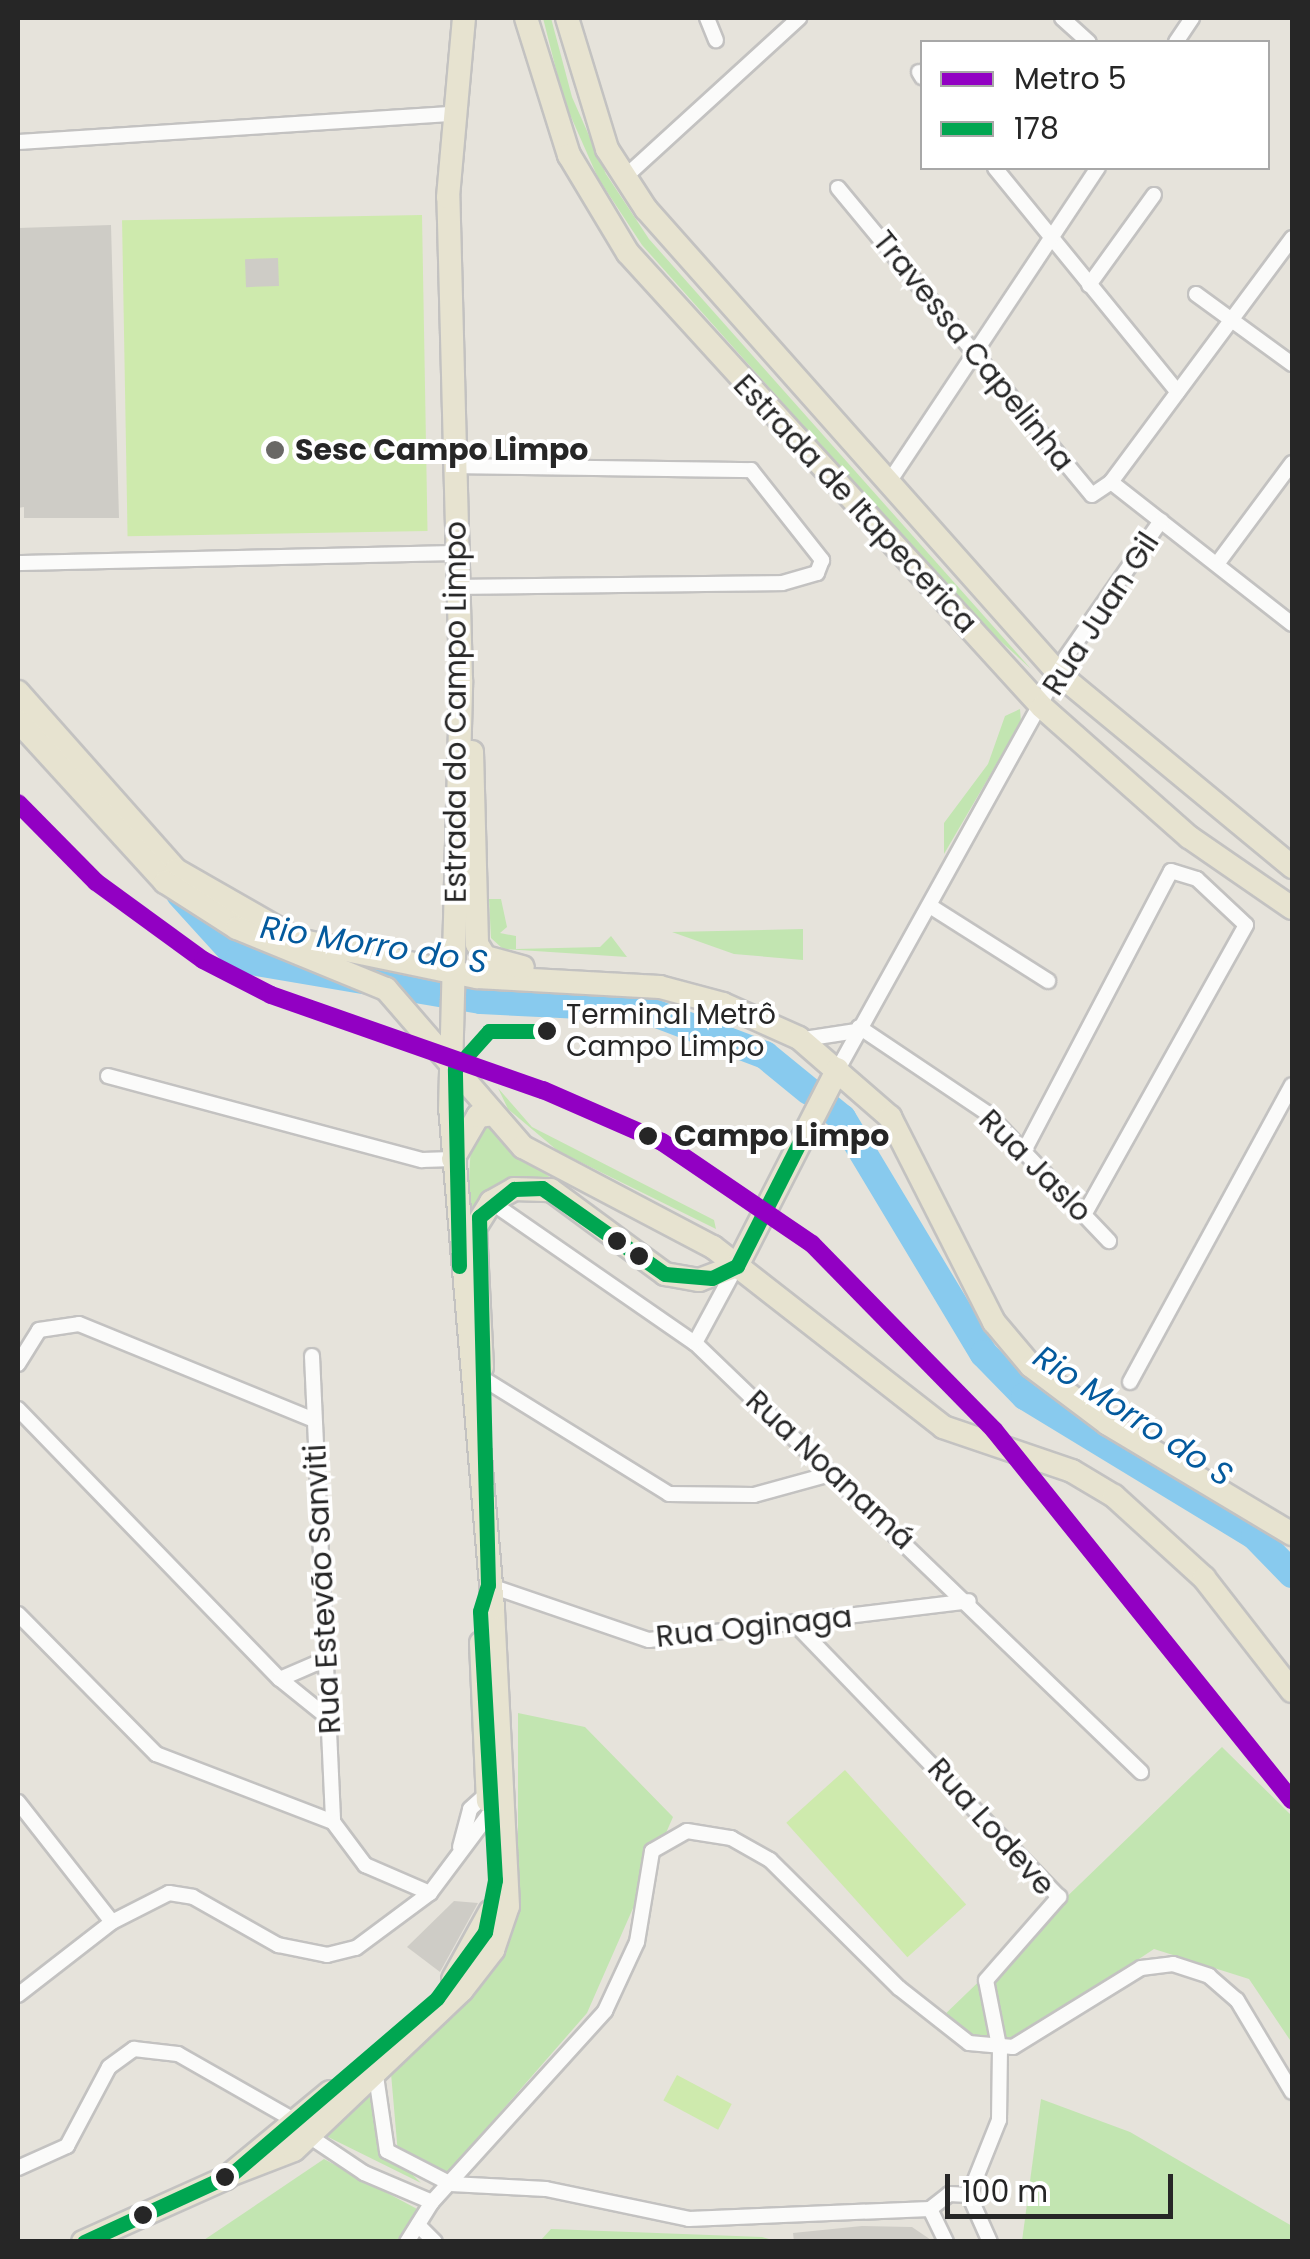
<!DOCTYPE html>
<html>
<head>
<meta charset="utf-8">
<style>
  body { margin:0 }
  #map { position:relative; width:1310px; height:2259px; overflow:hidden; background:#e6e3db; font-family:Poppins,sans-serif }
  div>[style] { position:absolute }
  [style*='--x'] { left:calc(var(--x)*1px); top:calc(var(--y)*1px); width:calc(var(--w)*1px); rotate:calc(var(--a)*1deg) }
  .green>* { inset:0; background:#c2e5b1 }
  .pitch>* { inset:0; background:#ceeaad; transform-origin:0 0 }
  .river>* { height:28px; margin:-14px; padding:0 14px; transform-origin:14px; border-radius:14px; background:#88caee }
  .building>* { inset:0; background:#ceccc6; transform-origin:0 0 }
  .roads { filter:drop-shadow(2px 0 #c3c2c1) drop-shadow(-2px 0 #c3c2c1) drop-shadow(0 2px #c3c2c1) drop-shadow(0 -2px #c3c2c1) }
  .minor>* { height:14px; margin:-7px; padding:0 7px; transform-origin:7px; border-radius:7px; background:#fbfbfa }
  .primary>* { height:22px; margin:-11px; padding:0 11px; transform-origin:11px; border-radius:11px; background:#e7e3d0 }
  .bus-1>* { height:15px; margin:-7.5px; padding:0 7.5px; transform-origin:7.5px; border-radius:7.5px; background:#00a651 }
  .metro-1>* { height:18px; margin:-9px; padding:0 9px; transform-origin:9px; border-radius:9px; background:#9200c3 }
  .dots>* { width:28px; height:28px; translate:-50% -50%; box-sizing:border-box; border:5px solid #fff; border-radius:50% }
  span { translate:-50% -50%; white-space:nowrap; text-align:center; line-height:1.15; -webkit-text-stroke:8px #fff; paint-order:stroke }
  .bus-label { font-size:28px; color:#262626 }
  .left { translate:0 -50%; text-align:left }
  .street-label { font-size:30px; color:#262626 }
  .poi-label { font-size:30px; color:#262626; font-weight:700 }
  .stop-label { font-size:30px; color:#262626; font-weight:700 }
  .water-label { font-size:32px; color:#045a9d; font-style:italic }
  .frame { position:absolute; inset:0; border:20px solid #262626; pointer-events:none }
  .legend { position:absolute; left:920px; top:40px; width:350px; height:130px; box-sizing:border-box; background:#fff; border:2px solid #a8a8a8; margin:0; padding:12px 18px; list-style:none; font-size:30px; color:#262626 }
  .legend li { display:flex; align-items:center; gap:20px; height:50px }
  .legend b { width:50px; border:2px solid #a8a8a8 }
  .scale { position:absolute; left:945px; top:2174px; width:228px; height:45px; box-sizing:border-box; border:5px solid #262626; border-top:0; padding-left:12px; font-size:30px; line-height:35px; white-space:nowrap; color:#262626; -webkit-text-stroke:8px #fff; paint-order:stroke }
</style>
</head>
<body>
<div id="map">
  <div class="green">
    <div style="clip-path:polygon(543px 18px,551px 18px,572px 97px,606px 174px,649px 239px,1031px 669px,971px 614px,642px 245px,598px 178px,564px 101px)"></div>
    <div style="clip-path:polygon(1020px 709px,1021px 722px,944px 854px,944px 823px,988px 764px,1005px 716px)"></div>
    <div style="clip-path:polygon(489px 899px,501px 899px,507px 927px,500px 933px,516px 936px,516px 949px,600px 947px,611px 936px,627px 957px,503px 949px,491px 938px)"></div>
    <div style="clip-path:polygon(803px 929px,803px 960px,734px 954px,672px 932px)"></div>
    <div style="clip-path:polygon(498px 1088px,532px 1127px,714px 1220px,716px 1229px,558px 1151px,508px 1109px)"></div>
    <div style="clip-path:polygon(483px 1123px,552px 1179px,507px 1179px,467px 1218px,471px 1143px)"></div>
    <div style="clip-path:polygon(518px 1713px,585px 1727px,673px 1817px,587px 2013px,444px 2177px,398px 2154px,390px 2062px,501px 1952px,518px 1912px)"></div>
    <div style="clip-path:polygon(1222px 1747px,1292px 1816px,1292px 2043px,1249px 1979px,1154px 1949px,1000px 2051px,938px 2021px)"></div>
    <div style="clip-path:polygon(371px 2094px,377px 2140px,421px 2183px,322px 2134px)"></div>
    <div style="clip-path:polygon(1041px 2099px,1130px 2132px,1292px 2226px,1292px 2241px,1022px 2241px)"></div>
    <div style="clip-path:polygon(324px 2159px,419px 2210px,401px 2241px,201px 2242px)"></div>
    <div style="clip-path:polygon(551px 2229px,762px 2237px,776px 2241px,540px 2241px)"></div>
  </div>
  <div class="pitch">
    <div style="left:422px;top:215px;width:316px;height:300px;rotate:89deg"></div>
    <div style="left:845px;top:1770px;width:181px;height:79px;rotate:48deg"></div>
    <div style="left:677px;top:2075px;width:62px;height:29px;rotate:28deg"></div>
  </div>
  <div class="river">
    <div style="--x:180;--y:894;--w:88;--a:47.8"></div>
    <div style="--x:239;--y:959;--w:245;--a:9.6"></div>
    <div style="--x:481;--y:1000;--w:160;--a:2.9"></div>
    <div style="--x:641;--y:1008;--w:133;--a:20.8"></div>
    <div style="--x:765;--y:1055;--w:57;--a:39.3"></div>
    <div style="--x:822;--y:1102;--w:26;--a:39"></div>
    <div style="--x:842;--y:1118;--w:275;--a:59"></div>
    <div style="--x:984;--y:1354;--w:59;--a:45.7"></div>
    <div style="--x:1025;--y:1396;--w:269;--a:31.3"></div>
    <div style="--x:1255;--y:1536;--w:53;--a:45.8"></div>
  </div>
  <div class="building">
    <div style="clip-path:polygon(111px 225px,119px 518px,24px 518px,24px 507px,18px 508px,18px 228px)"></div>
    <div style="left:278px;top:258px;width:28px;height:33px;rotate:88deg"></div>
    <div style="clip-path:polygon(454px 1901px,478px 1903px,440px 1972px,407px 1947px)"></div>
    <div style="clip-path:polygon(862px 2226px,912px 2227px,934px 2242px,794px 2242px,793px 2233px)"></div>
  </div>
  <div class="roads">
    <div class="minor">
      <div style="--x:707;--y:18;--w:24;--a:68"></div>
      <div style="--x:1062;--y:18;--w:36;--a:42"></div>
      <div style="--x:1176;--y:42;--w:29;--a:-56"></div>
      <div style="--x:919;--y:72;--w:6;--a:59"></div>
      <div style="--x:18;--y:142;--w:437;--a:-3.7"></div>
      <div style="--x:995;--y:168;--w:289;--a:50.8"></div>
      <div style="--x:625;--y:177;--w:236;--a:-42.4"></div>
      <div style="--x:838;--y:188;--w:398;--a:50.4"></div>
      <div style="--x:1092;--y:495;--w:23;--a:-34"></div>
      <div style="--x:1111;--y:482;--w:304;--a:-53.4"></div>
      <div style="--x:1089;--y:285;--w:111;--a:-54.2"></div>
      <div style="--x:1196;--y:294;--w:119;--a:36.1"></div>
      <div style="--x:456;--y:466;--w:295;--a:0.8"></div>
      <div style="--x:751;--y:470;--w:115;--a:51.7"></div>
      <div style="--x:822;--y:560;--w:14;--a:111"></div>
      <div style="--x:817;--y:573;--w:36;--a:164"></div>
      <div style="--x:782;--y:583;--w:323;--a:179.3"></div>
      <div style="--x:1111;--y:482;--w:230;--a:38.1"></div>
      <div style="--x:887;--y:485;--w:381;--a:-56.4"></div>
      <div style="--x:18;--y:563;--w:440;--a:-1.3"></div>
      <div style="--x:1217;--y:564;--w:126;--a:-53.4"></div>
      <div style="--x:930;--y:906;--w:140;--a:32.4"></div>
      <div style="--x:859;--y:1027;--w:154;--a:33.9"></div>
      <div style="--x:987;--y:1113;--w:177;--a:46.4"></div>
      <div style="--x:804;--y:1039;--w:53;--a:-8.7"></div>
      <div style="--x:838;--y:1069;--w:471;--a:-61"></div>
      <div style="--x:1066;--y:657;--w:166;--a:-55.1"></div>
      <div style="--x:108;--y:1076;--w:325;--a:15"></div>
      <div style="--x:422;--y:1160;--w:31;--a:-2"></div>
      <div style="--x:1024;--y:1151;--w:316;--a:-62.3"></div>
      <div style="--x:1171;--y:871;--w:27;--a:17"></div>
      <div style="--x:1197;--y:879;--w:67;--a:43.2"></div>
      <div style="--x:1246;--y:925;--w:332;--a:119.2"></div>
      <div style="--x:491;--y:1202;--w:248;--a:34.7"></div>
      <div style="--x:695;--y:1343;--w:619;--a:43.89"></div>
      <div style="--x:695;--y:1343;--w:84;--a:-61.6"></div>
      <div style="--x:312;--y:1356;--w:466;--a:87.4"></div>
      <div style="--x:18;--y:1364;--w:40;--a:-58"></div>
      <div style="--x:39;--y:1330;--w:40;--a:-8.5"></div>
      <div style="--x:79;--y:1324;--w:254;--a:22.2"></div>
      <div style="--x:474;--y:1373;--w:229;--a:31.8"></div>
      <div style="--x:669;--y:1494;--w:85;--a:0.7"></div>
      <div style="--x:754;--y:1495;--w:83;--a:-15.4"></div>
      <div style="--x:1130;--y:1382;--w:338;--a:-61.4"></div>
      <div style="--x:18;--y:1409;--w:376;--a:45.9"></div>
      <div style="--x:280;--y:1679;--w:67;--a:38.9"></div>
      <div style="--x:488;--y:1585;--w:170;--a:18.9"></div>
      <div style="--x:649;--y:1640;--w:322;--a:-6.9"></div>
      <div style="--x:18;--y:1614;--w:197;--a:45.4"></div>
      <div style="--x:156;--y:1754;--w:190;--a:21"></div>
      <div style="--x:333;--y:1822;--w:54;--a:53.3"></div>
      <div style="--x:365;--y:1865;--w:71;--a:23.3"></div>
      <div style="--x:280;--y:1679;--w:50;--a:-23.5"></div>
      <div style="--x:18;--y:1802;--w:152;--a:51.9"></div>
      <div style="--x:460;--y:1847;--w:39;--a:-75"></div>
      <div style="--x:470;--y:1809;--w:27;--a:-42"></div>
      <div style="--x:18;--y:1995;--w:119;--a:-37.8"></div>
      <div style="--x:112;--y:1922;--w:64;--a:-27"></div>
      <div style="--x:169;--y:1893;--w:24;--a:9"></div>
      <div style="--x:193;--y:1897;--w:98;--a:29.5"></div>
      <div style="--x:278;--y:1945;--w:50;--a:11.5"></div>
      <div style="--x:327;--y:1955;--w:30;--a:-14"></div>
      <div style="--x:356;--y:1948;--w:92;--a:-36.6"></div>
      <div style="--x:430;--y:1893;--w:99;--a:-53.2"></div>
      <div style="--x:489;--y:1814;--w:15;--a:-8"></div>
      <div style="--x:375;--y:2069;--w:83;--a:81.7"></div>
      <div style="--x:387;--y:2151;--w:72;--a:27.3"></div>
      <div style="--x:451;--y:2184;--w:95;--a:3"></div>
      <div style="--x:546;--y:2189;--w:146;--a:11.8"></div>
      <div style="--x:689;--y:2219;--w:241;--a:-2.4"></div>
      <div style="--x:930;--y:2209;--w:24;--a:-38"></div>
      <div style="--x:949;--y:2194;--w:20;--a:3"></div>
      <div style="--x:969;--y:2195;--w:81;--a:-68.2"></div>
      <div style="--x:999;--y:2120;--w:69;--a:-89.2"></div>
      <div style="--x:1000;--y:2051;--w:72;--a:-101.2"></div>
      <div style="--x:986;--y:1980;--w:111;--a:-48.7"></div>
      <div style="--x:1059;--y:1897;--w:378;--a:-134"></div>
      <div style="--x:306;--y:2134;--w:70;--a:33.9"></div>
      <div style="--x:364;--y:2173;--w:74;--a:23.1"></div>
      <div style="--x:18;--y:2168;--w:54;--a:-24.2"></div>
      <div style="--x:67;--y:2146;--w:89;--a:-62"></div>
      <div style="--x:109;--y:2067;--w:31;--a:-36"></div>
      <div style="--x:134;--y:2049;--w:44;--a:6.5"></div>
      <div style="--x:178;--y:2054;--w:137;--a:29.7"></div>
      <div style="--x:969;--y:2195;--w:51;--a:65.9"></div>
      <div style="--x:930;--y:2209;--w:37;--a:64"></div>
      <div style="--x:418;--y:2225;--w:24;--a:45"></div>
      <div style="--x:407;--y:2242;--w:47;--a:-58"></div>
      <div style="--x:432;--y:2202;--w:258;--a:-47.8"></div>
      <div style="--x:605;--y:2011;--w:76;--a:-65.1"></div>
      <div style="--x:637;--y:1942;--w:92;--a:-80.6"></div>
      <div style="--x:652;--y:1851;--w:40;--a:-29.7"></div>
      <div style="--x:687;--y:1831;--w:45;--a:9"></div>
      <div style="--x:731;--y:1838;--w:45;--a:29.4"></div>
      <div style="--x:770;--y:1860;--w:182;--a:44.8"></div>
      <div style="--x:899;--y:1988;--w:89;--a:38.2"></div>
      <div style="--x:969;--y:2043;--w:44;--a:5.2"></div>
      <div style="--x:1013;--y:2047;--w:150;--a:-31.7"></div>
      <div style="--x:1141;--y:1968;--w:32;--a:-7"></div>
      <div style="--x:1173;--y:1964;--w:38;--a:18"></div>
      <div style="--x:1209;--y:1976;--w:37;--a:41"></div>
      <div style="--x:1237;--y:2000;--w:107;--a:59.1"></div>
    </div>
    <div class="primary">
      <div style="--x:526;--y:18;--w:144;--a:72.6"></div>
      <div style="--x:569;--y:155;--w:114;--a:59"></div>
      <div style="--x:628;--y:253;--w:614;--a:47.64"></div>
      <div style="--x:1042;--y:707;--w:196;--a:41.5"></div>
      <div style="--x:1189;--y:837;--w:125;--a:34.6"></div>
      <div style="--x:567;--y:18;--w:137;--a:73"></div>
      <div style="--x:607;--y:149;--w:72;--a:57"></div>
      <div style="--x:646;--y:209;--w:622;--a:48.39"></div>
      <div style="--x:1059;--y:674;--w:303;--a:39.6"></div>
      <div style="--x:18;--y:692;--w:238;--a:48.4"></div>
      <div style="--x:176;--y:870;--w:141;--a:29.8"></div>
      <div style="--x:298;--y:940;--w:183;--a:11.7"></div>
      <div style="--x:477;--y:977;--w:183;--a:3.1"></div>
      <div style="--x:660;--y:987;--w:65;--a:15.1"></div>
      <div style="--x:723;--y:1004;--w:83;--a:24.1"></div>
      <div style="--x:799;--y:1038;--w:121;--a:41"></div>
      <div style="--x:890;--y:1117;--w:230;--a:63.1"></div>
      <div style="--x:994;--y:1322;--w:57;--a:49.9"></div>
      <div style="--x:1031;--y:1366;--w:96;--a:37"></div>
      <div style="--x:1108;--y:1424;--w:214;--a:30.9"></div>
      <div style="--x:18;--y:721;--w:218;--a:47.6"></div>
      <div style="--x:165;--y:882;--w:85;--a:32.6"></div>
      <div style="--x:237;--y:928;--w:161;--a:22.3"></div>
      <div style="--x:386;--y:989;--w:209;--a:49.1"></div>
      <div style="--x:523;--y:1147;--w:215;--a:27.8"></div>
      <div style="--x:713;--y:1247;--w:292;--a:38"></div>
      <div style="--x:943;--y:1427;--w:136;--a:18.8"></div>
      <div style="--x:1072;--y:1471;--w:49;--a:30.8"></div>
      <div style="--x:1114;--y:1496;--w:122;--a:42.3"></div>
      <div style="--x:1204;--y:1578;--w:143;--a:52.1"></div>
      <div style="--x:472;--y:752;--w:192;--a:88.5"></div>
      <div style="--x:477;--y:944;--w:15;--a:58"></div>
      <div style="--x:485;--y:957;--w:39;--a:15"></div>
      <div style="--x:453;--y:1159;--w:50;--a:-59.8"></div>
      <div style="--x:478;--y:1116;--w:16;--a:-7"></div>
      <div style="--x:737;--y:1266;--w:221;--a:-62.9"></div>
      <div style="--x:482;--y:1367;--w:139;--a:-92.9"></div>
      <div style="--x:475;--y:1228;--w:31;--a:-58"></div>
      <div style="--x:491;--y:1202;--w:26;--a:-29"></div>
      <div style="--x:514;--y:1189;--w:37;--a:2"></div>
      <div style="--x:551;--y:1190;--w:142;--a:36.4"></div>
      <div style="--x:665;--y:1274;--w:35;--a:10"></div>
      <div style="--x:699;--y:1280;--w:40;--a:-20.2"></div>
      <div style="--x:481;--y:1643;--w:158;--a:87.5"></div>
      <div style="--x:453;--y:1979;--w:77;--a:-61.1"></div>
      <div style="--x:232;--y:2174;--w:66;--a:-21.2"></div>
      <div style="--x:294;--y:2150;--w:232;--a:-43.6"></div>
      <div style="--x:462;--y:1990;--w:51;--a:-52.2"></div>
      <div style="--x:493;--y:1950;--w:46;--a:-71.2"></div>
      <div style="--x:508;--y:1906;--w:298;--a:-92.9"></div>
      <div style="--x:493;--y:1608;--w:500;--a:-94.9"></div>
      <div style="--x:450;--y:1110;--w:430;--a:-88.5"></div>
      <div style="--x:461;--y:680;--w:483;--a:-91.5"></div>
      <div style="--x:448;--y:197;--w:180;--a:-84.9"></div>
      <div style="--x:83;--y:2242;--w:157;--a:-24.1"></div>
      <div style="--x:226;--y:2178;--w:135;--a:-39.6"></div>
    </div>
  </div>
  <div class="bus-1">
    <div style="--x:459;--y:1266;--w:197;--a:-91.2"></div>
    <div style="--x:455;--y:1069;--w:51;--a:-48.2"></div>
    <div style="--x:489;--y:1031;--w:58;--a:0"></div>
    <div style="--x:84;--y:2242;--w:163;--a:-24.7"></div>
    <div style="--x:232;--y:2174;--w:270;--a:-40.6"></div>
    <div style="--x:437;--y:1998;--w:82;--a:-54"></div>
    <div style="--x:485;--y:1932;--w:53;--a:-79.1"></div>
    <div style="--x:495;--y:1880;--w:269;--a:-93.2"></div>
    <div style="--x:480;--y:1611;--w:27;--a:-73"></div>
    <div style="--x:488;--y:1585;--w:368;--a:-91.4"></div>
    <div style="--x:479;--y:1217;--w:45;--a:-38.7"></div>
    <div style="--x:514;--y:1189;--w:28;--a:-2"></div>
    <div style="--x:542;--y:1188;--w:150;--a:35"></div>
    <div style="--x:665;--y:1274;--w:47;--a:4.9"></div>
    <div style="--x:712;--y:1278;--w:28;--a:-26"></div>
    <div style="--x:737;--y:1266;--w:138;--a:-63.2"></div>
  </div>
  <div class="metro-1">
    <div style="--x:18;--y:803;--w:111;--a:45.4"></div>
    <div style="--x:96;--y:882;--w:132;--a:36.1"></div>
    <div style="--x:203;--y:960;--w:76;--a:27.2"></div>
    <div style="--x:271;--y:995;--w:288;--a:19.3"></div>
    <div style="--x:543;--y:1090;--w:130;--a:23.6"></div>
    <div style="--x:662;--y:1142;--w:181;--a:34.2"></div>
    <div style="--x:812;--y:1244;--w:260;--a:45.6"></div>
    <div style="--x:994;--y:1430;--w:475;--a:51.2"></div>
  </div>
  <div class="dots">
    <div style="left:275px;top:450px;background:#696865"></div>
    <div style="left:547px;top:1031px;background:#262626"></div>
    <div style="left:648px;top:1136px;background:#262626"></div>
    <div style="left:617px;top:1241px;background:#262626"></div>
    <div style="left:639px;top:1256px;background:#262626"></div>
    <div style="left:225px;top:2177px;background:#262626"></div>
    <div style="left:143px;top:2215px;background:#262626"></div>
  </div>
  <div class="bus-label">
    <span class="left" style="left:566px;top:1031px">Terminal Metrô<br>Campo Limpo</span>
  </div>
  <div class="street-label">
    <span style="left:973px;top:351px;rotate:51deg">Travessa Capelinha</span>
    <span style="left:855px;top:504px;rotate:47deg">Estrada de Itapecerica</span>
    <span style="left:1101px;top:614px;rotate:-57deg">Rua Juan Gil</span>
    <span style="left:456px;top:712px;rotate:-90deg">Estrada do Campo Limpo</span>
    <span style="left:1035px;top:1166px;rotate:45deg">Rua Jaslo</span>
    <span style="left:830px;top:1470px;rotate:43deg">Rua Noanamá</span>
    <span style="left:323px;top:1589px;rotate:-93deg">Rua Estevão Sanviti</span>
    <span style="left:754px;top:1627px;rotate:-6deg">Rua Oginaga</span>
    <span style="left:991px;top:1827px;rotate:48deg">Rua Lodeve</span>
  </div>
  <div class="poi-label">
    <span class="left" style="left:295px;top:450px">Sesc Campo Limpo</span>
  </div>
  <div class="stop-label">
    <span class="left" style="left:674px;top:1136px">Campo Limpo</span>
  </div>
  <div class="water-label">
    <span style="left:374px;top:945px;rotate:9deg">Rio Morro do S</span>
    <span style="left:1133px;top:1416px;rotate:33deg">Rio Morro do S</span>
  </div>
  <div class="frame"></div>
  <ul class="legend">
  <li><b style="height:12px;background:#9200c3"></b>Metro 5</li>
  <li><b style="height:12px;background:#00a651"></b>178</li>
  </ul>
  <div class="scale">100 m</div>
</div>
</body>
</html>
